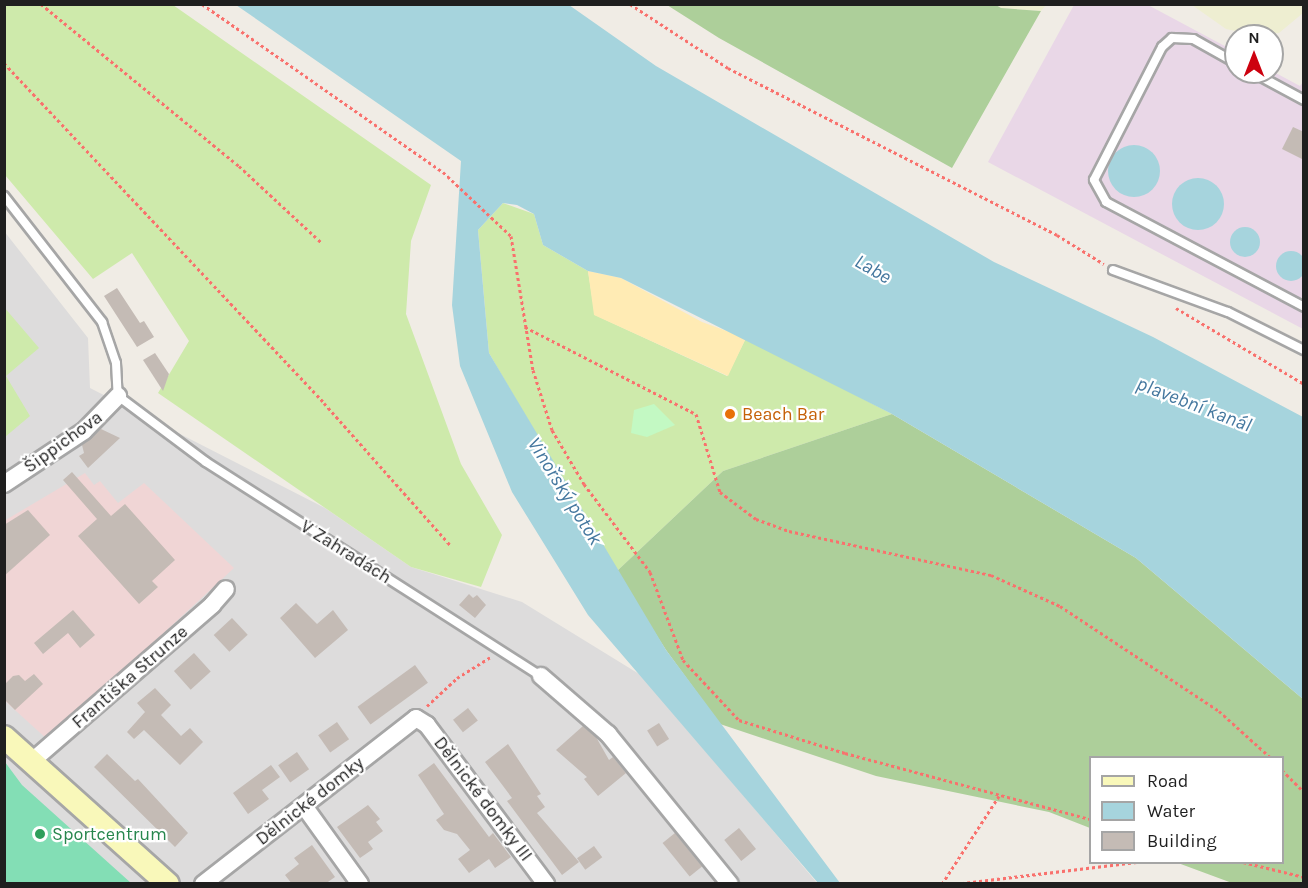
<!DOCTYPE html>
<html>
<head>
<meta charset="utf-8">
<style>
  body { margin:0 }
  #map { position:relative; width:1308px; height:888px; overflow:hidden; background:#f0ece5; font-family:Karla,sans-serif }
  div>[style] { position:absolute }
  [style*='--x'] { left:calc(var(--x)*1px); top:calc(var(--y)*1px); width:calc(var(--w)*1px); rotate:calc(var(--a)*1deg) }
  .residential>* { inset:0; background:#dddcdc }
  .commercial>* { inset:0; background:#f0d5d5 }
  .industrial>* { inset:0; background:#e9d7e7 }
  .farmland>* { inset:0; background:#eeeed1 }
  .grass>* { inset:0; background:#ceeaab }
  .forest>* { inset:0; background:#adcf9a }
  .sand>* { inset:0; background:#ffebb4 }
  .park>* { inset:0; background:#c3f9c3 }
  .pitch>* { inset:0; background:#83deb5 }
  .water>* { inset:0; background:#a6d4dd }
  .round { border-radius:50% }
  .building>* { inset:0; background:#c4bbb5; transform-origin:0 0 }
  .path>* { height:3px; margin-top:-1.5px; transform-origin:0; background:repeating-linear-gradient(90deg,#f9716d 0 3px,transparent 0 6px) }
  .roads { filter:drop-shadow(2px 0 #a6a6a6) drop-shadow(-2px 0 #a6a6a6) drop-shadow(0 2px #a6a6a6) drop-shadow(0 -2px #a6a6a6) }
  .lane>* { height:8px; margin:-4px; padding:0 4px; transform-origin:4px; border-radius:4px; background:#fff }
  .street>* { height:16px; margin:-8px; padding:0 8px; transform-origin:8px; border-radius:8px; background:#fff }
  .secondary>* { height:22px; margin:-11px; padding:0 11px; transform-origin:11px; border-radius:11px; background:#f9f8ba }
  .dots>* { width:16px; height:16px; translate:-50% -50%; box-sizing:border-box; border:3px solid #fff; border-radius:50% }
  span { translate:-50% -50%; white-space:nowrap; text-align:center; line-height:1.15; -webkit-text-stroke:4.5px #fff; paint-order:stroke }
  .food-label { font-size:18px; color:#c56008 }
  .left { translate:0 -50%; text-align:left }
  .street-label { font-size:18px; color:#1f1f1f }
  .leisure-label { font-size:18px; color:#27864d }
  .water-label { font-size:20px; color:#45789f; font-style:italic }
  .frame { position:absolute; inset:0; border:6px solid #1f1f1f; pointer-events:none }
  .legend { position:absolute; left:1089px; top:756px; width:195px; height:108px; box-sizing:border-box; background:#fff; border:2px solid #a5a5a5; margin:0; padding:8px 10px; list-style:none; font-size:18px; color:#1f1f1f }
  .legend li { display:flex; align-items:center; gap:12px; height:30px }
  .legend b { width:30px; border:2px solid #a5a5a5 }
  .north { position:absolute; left:1224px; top:24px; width:60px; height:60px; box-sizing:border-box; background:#fff; border:2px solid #a5a5a5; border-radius:50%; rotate:0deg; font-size:16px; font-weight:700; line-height:24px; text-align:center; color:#1f1f1f }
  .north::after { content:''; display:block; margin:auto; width:21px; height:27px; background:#cd010f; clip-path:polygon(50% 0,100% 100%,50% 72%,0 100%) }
</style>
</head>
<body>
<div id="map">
  <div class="residential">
    <div style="clip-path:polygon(4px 231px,88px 338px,90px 388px,325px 508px,411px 567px,522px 602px,644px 677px,817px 883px,5px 883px)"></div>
  </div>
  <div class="commercial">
    <div style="clip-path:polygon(85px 473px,94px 485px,100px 481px,118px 503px,144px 483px,234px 568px,48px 740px,5px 701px,4px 521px)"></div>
  </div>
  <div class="industrial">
    <div style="clip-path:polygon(1074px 5px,1148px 5px,1236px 52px,1236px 72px,1272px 71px,1300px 86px,1303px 82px,1303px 329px,988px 162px)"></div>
  </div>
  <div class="farmland">
    <div style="clip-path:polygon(996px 5px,1046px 5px,1041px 11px,1001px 8px)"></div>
    <div style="clip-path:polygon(1192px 5px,1303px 5px,1303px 13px,1279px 33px,1256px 35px,1226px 29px)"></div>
  </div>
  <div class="grass">
    <div style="clip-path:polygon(4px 5px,173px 5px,431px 185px,411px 241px,406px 314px,461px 464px,502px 535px,481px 587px,411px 567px,158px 393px,189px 341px,132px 253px,93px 279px,5px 175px)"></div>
    <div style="clip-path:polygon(503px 203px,534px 214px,543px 245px,588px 271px,595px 315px,727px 376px,746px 338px,892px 414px,723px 471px,616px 572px,489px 353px,478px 230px)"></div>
    <div style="clip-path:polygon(4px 307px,39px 348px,6px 376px,30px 416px,5px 437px)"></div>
  </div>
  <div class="forest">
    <div style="clip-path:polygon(996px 5px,1001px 8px,1041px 11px,952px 168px,719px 38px,667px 5px)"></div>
    <div style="clip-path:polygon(892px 414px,1136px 558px,1303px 699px,1303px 883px,1232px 883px,1178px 863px,1282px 862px,1282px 758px,1090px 758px,1090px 828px,1049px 812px,876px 776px,720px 724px,666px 650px,616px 572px,723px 471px)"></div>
  </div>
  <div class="sand">
    <div style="clip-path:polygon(588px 271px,621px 278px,702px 322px,746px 338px,728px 376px,594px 315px)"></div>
  </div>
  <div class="park">
    <div style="clip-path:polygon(654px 404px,675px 425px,647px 437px,631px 433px,634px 410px)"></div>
  </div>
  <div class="pitch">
    <div style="clip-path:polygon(5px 762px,22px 785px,131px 883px,5px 883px)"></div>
  </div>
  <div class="water">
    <div style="clip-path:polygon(236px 5px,569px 5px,656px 66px,994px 262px,1153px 337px,1303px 417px,1303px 699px,1136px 558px,892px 414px,621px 278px,588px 271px,543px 245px,534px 214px,517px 205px,503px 203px,478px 230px,489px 353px,666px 650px,840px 883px,818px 883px,588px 615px,512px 492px,460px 366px,452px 305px,461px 161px)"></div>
    <div class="round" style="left:1108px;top:145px;width:52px;height:52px"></div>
    <div class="round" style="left:1172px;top:178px;width:52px;height:52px"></div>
    <div class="round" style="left:1230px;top:227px;width:30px;height:30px"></div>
    <div class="round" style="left:1276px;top:251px;width:30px;height:30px"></div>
  </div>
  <div class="building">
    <div style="clip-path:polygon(1293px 127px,1304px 132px,1304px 160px,1282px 149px)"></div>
    <div style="clip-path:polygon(117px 288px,140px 323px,144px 321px,154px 337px,137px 347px,104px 296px)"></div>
    <div style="clip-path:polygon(155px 353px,169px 374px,163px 391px,143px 360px)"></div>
    <div style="clip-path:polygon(101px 429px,120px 438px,88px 468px,79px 456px,84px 453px,82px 445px)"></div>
    <div style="clip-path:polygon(72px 472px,111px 516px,125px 504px,175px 560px,152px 581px,158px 587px,139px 604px,78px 536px,97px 519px,63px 480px)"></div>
    <div style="clip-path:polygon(28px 510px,50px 535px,4px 576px,4px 525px)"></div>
    <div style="clip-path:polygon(469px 594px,473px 598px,477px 595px,486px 605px,475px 618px,459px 605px)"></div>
    <div style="clip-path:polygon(296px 603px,317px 624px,333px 610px,348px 630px,315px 658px,280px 618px)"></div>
    <div style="clip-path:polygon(73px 610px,95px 635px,80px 648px,68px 633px,43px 654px,34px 643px)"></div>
    <div style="left:232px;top:618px;width:23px;height:25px;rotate:47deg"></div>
    <div style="left:194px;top:653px;width:25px;height:27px;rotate:48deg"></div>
    <div style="left:415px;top:665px;width:22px;height:71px;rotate:54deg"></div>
    <div style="clip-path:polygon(34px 674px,43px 684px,15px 710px,4px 699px,4px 685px,13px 676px,19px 675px,25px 681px)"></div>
    <div style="clip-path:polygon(155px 688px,171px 705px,161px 715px,181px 736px,190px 728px,203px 742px,180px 765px,144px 730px,134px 739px,127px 732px,145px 712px,137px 703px)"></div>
    <div style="left:468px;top:708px;width:16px;height:19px;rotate:52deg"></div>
    <div style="left:337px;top:722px;width:21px;height:23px;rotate:55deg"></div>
    <div style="left:659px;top:723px;width:19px;height:14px;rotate:58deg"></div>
    <div style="clip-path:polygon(583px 726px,596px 737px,609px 760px,613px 757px,626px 773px,598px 796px,584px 779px,587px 777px,556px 750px)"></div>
    <div style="clip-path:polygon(508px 744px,541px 794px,537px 796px,545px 807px,537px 813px,579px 862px,562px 875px,507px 801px,512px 798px,485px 762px)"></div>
    <div style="left:297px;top:752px;width:21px;height:23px;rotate:55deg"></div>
    <div style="clip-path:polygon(107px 754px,135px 781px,138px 779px,188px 833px,175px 847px,94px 767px)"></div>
    <div style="clip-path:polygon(434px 763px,489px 837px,493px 833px,511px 857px,495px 868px,489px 859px,469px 873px,458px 859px,470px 850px,457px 834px,444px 830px,436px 820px,444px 814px,418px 775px)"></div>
    <div style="clip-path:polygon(271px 765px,280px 777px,262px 790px,269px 799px,248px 814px,233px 793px)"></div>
    <div style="clip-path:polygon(368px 805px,380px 819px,376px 822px,383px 831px,368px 842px,373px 849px,360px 858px,337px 827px)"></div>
    <div style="left:739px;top:828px;width:27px;height:19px;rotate:51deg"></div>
    <div style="left:675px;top:833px;width:43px;height:16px;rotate:51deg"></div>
    <div style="clip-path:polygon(312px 845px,335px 877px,325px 884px,292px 884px,285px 875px,299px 864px,294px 858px)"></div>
    <div style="left:594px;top:846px;width:14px;height:21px;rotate:54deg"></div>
  </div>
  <div class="path">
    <div style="--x:41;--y:4;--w:256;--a:39.3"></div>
    <div style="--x:239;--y:166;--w:113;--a:42.9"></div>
    <div style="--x:202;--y:4;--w:294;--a:34.9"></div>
    <div style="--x:443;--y:172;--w:93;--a:43.3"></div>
    <div style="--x:511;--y:236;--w:136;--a:80.7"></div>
    <div style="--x:533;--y:370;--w:63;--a:72.4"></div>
    <div style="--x:552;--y:430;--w:63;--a:59.3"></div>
    <div style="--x:584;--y:484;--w:110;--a:53.1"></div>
    <div style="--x:650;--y:572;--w:94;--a:69.4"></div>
    <div style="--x:683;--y:660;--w:82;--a:47"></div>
    <div style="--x:739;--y:720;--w:111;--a:17.3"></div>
    <div style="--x:845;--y:753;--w:254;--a:15.1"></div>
    <div style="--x:630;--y:4;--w:117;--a:33.1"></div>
    <div style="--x:728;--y:68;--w:369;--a:26.9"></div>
    <div style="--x:1057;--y:235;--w:55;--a:31.7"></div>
    <div style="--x:4;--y:63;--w:467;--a:46.7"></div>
    <div style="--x:324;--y:403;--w:191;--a:48.4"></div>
    <div style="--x:1176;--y:308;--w:149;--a:30.7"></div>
    <div style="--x:525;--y:327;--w:192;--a:27"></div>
    <div style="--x:696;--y:414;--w:82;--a:72.9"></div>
    <div style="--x:720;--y:492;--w:45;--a:36.9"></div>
    <div style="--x:756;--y:519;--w:35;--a:20"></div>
    <div style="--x:789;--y:531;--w:207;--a:12.3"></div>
    <div style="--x:991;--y:575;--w:76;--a:24.2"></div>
    <div style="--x:1060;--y:606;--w:191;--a:33.4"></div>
    <div style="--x:1219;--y:711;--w:70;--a:42.1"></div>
    <div style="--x:427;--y:706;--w:41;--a:-43"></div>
    <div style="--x:457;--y:678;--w:39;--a:-32"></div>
    <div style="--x:1282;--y:770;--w:31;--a:45"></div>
    <div style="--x:1243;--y:862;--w:63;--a:13.8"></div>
    <div style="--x:942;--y:884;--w:105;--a:-57.1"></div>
    <div style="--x:955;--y:884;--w:183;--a:-6.9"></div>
  </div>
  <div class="roads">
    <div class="lane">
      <div style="--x:1236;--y:63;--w:49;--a:-150.8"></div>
      <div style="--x:1193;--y:39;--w:21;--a:-177"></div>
      <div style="--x:1172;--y:38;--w:13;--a:138"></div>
      <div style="--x:1162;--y:47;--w:149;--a:117.1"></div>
      <div style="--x:1094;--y:180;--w:25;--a:61"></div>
      <div style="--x:1106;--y:202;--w:224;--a:27.9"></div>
      <div style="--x:1252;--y:72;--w:59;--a:28.3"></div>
      <div style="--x:4;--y:196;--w:160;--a:52.1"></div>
      <div style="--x:102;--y:322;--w:43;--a:71.1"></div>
      <div style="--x:116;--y:363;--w:33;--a:87"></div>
      <div style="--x:118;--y:396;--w:110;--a:36.9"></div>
      <div style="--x:206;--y:462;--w:398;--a:32.6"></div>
      <div style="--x:1113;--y:270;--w:122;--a:20.1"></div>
      <div style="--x:1228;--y:312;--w:85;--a:26.6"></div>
    </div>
    <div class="street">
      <div style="--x:4;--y:484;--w:96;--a:-33.5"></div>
      <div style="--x:84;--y:431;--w:49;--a:-45.8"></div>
      <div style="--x:541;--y:676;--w:89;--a:40.9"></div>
      <div style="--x:608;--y:734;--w:193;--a:50.9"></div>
      <div style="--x:31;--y:762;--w:240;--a:-40.9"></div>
      <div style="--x:212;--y:605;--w:21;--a:-49"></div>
      <div style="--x:304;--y:806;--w:96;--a:54.3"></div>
      <div style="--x:203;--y:884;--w:270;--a:-37.9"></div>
      <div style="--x:416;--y:718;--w:13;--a:32"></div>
      <div style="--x:427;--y:725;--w:199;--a:53.2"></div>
    </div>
    <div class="secondary">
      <div style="--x:4;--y:737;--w:220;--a:41.9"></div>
    </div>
  </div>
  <div class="dots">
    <div style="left:730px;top:414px;background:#e8710a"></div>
    <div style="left:40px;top:834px;background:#2e9e5b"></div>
  </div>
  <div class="food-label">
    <span class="left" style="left:742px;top:414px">Beach Bar</span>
  </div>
  <div class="street-label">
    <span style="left:63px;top:442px;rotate:-36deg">Šippichova</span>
    <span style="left:346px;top:552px;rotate:32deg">V Zahradách</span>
    <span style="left:130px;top:677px;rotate:-41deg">Františka Strunze</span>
    <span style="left:483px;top:799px;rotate:53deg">Dělnické domky III</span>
    <span style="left:310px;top:801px;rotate:-38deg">Dělnické domky</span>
  </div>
  <div class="leisure-label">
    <span class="left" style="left:52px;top:834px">Sportcentrum</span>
  </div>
  <div class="water-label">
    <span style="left:873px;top:269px;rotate:30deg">Labe</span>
    <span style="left:1194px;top:404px;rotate:21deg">plavební kanál</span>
    <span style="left:565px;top:491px;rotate:58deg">Vinořský potok</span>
  </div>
  <div class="frame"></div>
  <ul class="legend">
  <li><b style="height:8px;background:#f9f8ba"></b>Road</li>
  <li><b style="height:16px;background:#a6d4dd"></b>Water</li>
  <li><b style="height:16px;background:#c4bbb5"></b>Building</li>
  </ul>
  <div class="north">N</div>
</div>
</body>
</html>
